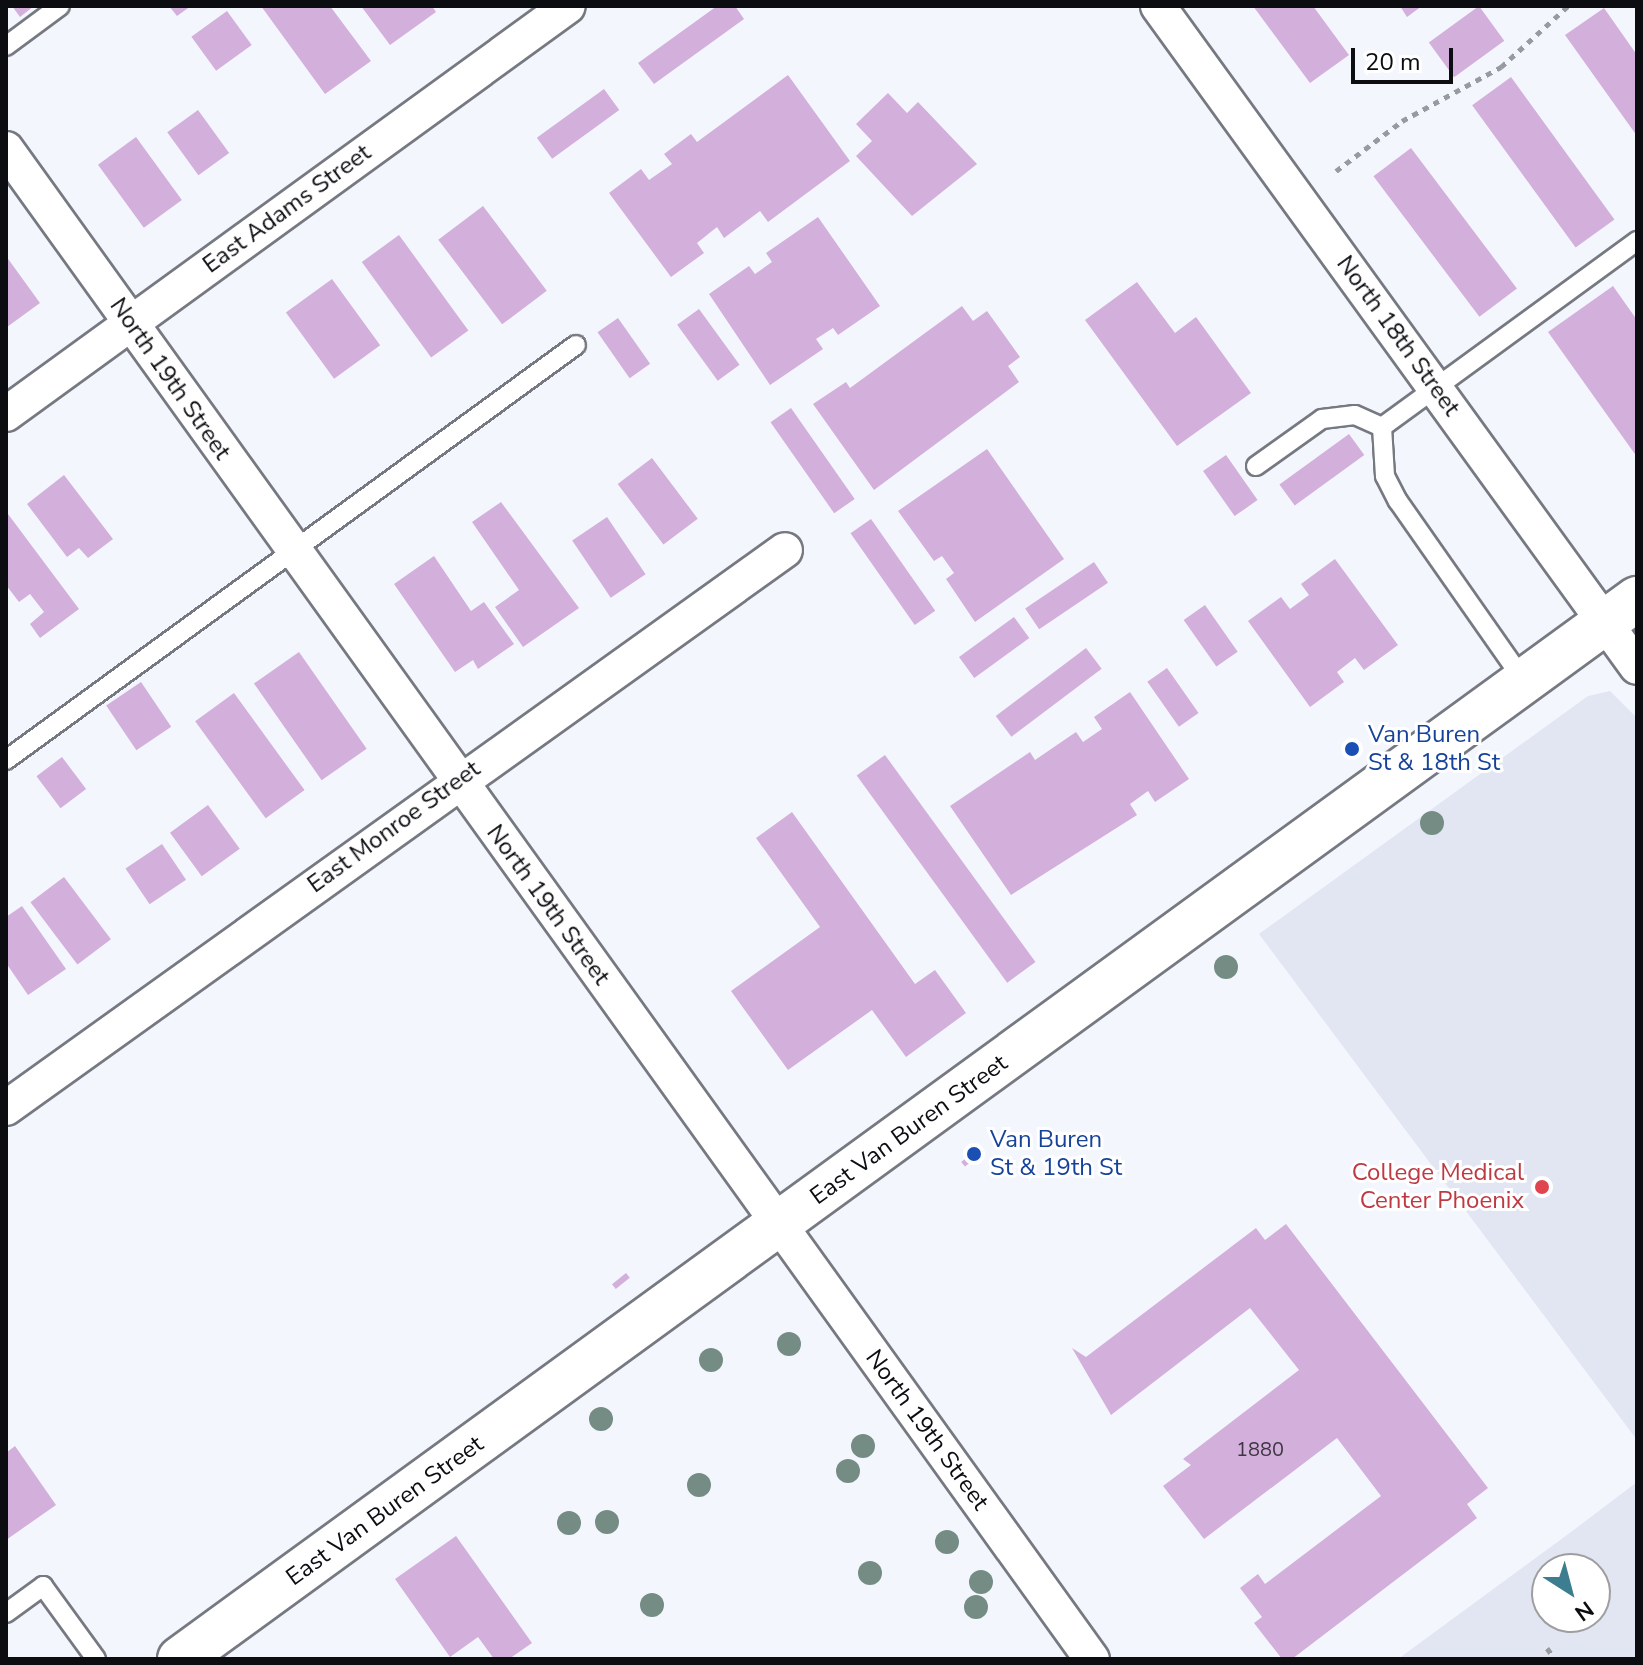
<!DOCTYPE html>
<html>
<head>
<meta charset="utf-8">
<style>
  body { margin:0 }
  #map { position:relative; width:1643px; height:1665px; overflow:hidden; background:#f4f6fe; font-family:"Nunito Sans",sans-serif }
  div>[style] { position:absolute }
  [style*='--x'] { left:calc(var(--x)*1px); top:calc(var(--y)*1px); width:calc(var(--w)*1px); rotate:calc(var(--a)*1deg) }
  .built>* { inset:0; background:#e2e6f3 }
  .building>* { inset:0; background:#d3afdb; transform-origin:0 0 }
  .path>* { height:5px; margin-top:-2.5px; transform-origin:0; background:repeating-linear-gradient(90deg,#989aa0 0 6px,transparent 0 12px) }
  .roads { filter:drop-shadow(2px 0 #767981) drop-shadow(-2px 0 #767981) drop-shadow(0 2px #767981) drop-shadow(0 -2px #767981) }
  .lane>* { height:18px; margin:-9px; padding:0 9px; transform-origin:9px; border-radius:9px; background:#fff }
  .street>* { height:34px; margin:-17px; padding:0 17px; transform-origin:17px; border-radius:17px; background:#fff }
  .primary>* { height:44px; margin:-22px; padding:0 22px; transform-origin:22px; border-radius:22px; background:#fff }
  .trees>* { width:24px; height:24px; margin:-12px; border-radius:50%; background:#748c83 }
  .dots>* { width:22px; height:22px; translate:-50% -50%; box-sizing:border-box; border:4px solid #fff; border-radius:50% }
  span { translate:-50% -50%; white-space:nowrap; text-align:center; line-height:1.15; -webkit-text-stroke:6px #fff; paint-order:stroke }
  .number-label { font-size:20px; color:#3e3643 }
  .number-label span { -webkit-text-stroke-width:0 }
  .street-label { font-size:24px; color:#0c0d10 }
  .transit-label { font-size:24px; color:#164399 }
  .left { translate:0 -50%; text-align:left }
  .health-label { font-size:24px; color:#be3a42 }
  .right { translate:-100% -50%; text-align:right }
  .frame { position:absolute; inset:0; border:8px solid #0c0d10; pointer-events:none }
  .north { position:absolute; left:1531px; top:1553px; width:80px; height:80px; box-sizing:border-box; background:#fff; border:2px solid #9e9e9f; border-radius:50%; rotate:144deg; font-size:22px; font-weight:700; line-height:32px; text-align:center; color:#0c0d10 }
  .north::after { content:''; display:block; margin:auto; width:28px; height:36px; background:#3c7d8f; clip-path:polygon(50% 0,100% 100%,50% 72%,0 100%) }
  .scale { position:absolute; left:1351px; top:48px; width:102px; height:36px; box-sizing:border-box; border:4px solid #0c0d10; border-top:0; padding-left:10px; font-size:24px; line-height:28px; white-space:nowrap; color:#0c0d10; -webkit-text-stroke:6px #fff; paint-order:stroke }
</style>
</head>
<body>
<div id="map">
  <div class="built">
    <div style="clip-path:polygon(1610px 691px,1637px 718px,1637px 1440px,1259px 934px,1588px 696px)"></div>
    <div style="clip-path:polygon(evenodd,1637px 1482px,1637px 1659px,1398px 1659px,1571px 1532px,1637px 1482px,1547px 1569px,1595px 1569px,1595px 1617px,1547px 1617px,1547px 1569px)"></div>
  </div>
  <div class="building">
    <div style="clip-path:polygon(12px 6px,34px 6px,20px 17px)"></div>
    <div style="clip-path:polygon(169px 6px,191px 6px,177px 16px)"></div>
    <div style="clip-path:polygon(261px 6px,330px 6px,371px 61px,325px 94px)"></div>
    <div style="clip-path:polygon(361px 6px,432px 6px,436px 12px,390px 45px)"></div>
    <div style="clip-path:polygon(717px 6px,735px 6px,744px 19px,654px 84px,638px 63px)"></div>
    <div style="clip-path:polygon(1253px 6px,1313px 6px,1349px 55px,1310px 83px)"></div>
    <div style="clip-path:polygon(1400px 6px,1422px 6px,1407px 17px)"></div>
    <div style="left:1479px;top:6px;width:43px;height:62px;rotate:54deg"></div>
    <div style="clip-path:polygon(1604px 8px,1637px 55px,1637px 136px,1565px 35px)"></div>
    <div style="left:227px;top:11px;width:42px;height:44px;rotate:54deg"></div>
    <div style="clip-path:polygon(788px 75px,850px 161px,768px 222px,760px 211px,724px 238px,717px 227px,697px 243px,704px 253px,671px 277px,609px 193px,641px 169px,649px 180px,672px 164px,664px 154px,691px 134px,697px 142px)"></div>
    <div style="left:1511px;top:77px;width:176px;height:48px;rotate:54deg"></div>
    <div style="left:604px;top:89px;width:26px;height:83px;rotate:54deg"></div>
    <div style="clip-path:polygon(888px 93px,907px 113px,918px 102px,977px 164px,912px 216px,856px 156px,872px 141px,856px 124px)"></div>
    <div style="left:198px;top:110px;width:53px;height:38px;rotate:54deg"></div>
    <div style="left:136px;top:137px;width:78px;height:47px;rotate:54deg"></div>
    <div style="left:1411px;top:148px;width:176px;height:47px;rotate:53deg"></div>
    <div style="left:483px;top:206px;width:106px;height:56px;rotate:53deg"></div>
    <div style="clip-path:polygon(818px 217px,880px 306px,838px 335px,833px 328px,816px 339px,823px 349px,770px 385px,709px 294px,749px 266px,755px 274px,772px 262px,766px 253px)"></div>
    <div style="left:399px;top:235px;width:118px;height:46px;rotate:54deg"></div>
    <div style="clip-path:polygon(6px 256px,40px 303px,7px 327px,6px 325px)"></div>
    <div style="left:332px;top:279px;width:82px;height:57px;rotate:54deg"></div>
    <div style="clip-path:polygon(1137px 282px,1175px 333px,1196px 317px,1251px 393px,1177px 446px,1085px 320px)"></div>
    <div style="clip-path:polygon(1613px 286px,1637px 320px,1637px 457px,1548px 332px)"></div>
    <div style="clip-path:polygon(962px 306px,973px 321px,987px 311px,1020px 357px,1008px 366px,1019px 382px,874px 490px,813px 404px,846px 382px,850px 388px)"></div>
    <div style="left:699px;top:309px;width:69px;height:27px;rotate:54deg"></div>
    <div style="left:618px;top:318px;width:56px;height:25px;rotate:55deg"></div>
    <div style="left:791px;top:408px;width:111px;height:25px;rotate:55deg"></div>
    <div style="left:1349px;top:434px;width:26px;height:86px;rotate:54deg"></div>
    <div style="clip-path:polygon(987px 449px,1064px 559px,975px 622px,946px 579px,954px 573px,942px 556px,934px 561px,898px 511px)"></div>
    <div style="left:1226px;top:455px;width:55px;height:28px;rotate:55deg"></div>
    <div style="left:652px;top:458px;width:76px;height:43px;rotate:53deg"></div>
    <div style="clip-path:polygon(64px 475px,113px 539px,88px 558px,79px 548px,67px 557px,27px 504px)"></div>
    <div style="clip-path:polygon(501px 502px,579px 608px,523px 647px,495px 607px,519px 590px,472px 522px)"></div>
    <div style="clip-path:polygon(8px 514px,79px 609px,40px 638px,30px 624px,44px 612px,30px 594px,19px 602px,6px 585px)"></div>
    <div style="left:607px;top:517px;width:69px;height:42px;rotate:56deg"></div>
    <div style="left:871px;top:519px;width:112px;height:25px;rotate:55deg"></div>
    <div style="clip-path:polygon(434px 556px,471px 611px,484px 602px,514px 644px,478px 669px,473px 660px,455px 672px,394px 584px)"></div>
    <div style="clip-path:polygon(1335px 559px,1398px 645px,1364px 670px,1355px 658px,1337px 672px,1344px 682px,1310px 707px,1248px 621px,1281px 597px,1290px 609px,1309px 595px,1301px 584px)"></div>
    <div style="left:1094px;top:562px;width:25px;height:83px;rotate:56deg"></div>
    <div style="left:1205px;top:605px;width:57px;height:26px;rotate:55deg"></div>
    <div style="left:1014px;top:617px;width:26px;height:68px;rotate:54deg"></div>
    <div style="left:1086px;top:648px;width:26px;height:113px;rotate:53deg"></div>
    <div style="left:299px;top:652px;width:118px;height:55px;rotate:55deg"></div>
    <div style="left:1167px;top:668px;width:55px;height:24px;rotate:55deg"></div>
    <div style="left:141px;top:682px;width:54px;height:42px;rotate:56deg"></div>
    <div style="clip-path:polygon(1130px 692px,1189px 779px,1155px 802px,1148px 791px,1130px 804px,1137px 815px,1011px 895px,950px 806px,1030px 752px,1035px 760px,1076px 732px,1083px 742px,1102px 729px,1094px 717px)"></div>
    <div style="left:234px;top:693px;width:120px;height:48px;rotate:54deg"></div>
    <div style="left:1356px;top:739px;width:6px;height:19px;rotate:51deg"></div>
    <div style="left:885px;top:755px;width:256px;height:35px;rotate:54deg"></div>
    <div style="left:62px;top:757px;width:40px;height:32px;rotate:53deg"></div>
    <div style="left:208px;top:805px;width:54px;height:47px;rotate:54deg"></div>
    <div style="clip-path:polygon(792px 812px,915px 984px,935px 970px,966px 1013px,906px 1057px,872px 1010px,788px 1070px,731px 991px,820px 927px,756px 838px)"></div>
    <div style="left:162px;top:844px;width:43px;height:44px;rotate:56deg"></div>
    <div style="left:64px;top:877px;width:78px;height:42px;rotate:53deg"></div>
    <div style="clip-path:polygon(22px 906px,66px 969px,28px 995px,6px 963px,6px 917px)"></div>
    <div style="left:976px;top:1150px;width:6px;height:19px;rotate:51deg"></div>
    <div style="clip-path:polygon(1286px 1224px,1488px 1488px,1467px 1504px,1477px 1518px,1292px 1659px,1282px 1659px,1254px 1623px,1262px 1617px,1240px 1588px,1258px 1574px,1265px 1584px,1381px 1496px,1337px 1438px,1204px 1539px,1163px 1486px,1191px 1465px,1183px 1459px,1299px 1370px,1250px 1308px,1111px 1415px,1072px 1348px,1086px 1357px,1256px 1228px,1265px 1240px)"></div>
    <div style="left:626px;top:1273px;width:6px;height:18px;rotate:51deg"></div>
    <div style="clip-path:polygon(15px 1446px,56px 1505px,6px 1540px,6px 1453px)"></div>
    <div style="clip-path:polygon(456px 1536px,532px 1643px,509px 1659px,494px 1659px,478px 1637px,450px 1657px,395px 1579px)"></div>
  </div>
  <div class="path">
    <div style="--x:1336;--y:171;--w:83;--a:-37.1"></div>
    <div style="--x:1402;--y:121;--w:113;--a:-28.6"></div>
    <div style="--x:1501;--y:67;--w:91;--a:-42.3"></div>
    <div style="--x:1547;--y:1648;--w:14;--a:54"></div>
  </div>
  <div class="roads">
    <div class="lane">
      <div style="--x:6;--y:46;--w:67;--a:-36.5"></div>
      <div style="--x:1382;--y:427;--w:49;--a:86.5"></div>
      <div style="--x:1385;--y:476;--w:28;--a:63"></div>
      <div style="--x:1398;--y:501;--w:220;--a:55"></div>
      <div style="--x:1256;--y:466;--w:81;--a:-35.5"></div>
      <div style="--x:1322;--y:419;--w:33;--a:-7"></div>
      <div style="--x:1355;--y:415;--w:30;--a:24"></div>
      <div style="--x:1382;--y:427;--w:316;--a:-36.1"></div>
      <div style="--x:6;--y:760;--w:705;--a:-36.06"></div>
      <div style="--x:6;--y:1613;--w:46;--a:-36.1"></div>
      <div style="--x:43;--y:1586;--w:90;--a:54"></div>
    </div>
    <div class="street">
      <div style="--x:1158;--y:6;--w:816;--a:54.07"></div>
      <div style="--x:6;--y:149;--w:1860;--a:54.28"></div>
      <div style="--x:6;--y:414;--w:694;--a:-35.98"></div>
      <div style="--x:6;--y:1108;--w:958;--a:-35.61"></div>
    </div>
    <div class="primary">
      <div style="--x:180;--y:1659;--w:1802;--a:-36.04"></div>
    </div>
  </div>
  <div class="trees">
    <div style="left:1432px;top:823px"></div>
    <div style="left:1226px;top:967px"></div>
    <div style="left:789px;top:1344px"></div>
    <div style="left:711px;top:1360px"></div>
    <div style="left:601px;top:1419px"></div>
    <div style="left:863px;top:1446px"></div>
    <div style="left:848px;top:1471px"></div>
    <div style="left:699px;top:1485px"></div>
    <div style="left:607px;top:1522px"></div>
    <div style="left:569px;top:1523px"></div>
    <div style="left:947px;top:1542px"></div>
    <div style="left:870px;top:1573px"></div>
    <div style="left:981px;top:1582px"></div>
    <div style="left:652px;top:1605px"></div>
    <div style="left:976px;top:1607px"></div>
  </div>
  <div class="dots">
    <div style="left:1352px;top:749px;background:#1a4fb4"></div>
    <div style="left:974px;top:1154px;background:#1a4fb4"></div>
    <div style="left:1542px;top:1187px;background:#e0444e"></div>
  </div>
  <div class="number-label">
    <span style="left:1260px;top:1449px">1880</span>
  </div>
  <div class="street-label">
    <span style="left:287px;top:209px;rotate:-36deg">East Adams Street</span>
    <span style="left:1398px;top:336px;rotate:54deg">North 18th Street</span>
    <span style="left:170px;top:379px;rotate:55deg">North 19th Street</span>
    <span style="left:394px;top:827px;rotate:-36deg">East Monroe Street</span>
    <span style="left:548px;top:905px;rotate:54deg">North 19th Street</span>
    <span style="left:909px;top:1130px;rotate:-36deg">East Van Buren Street</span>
    <span style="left:927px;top:1430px;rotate:54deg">North 19th Street</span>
    <span style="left:385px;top:1511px;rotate:-36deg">East Van Buren Street</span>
  </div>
  <div class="transit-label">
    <span class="left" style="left:1368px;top:749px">Van Buren<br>St &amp; 18th St</span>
    <span class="left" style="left:990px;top:1154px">Van Buren<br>St &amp; 19th St</span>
  </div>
  <div class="health-label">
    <span class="right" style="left:1524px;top:1187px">College Medical<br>Center Phoenix</span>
  </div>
  <div class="frame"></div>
  <div class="north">N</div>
  <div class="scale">20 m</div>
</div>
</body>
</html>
